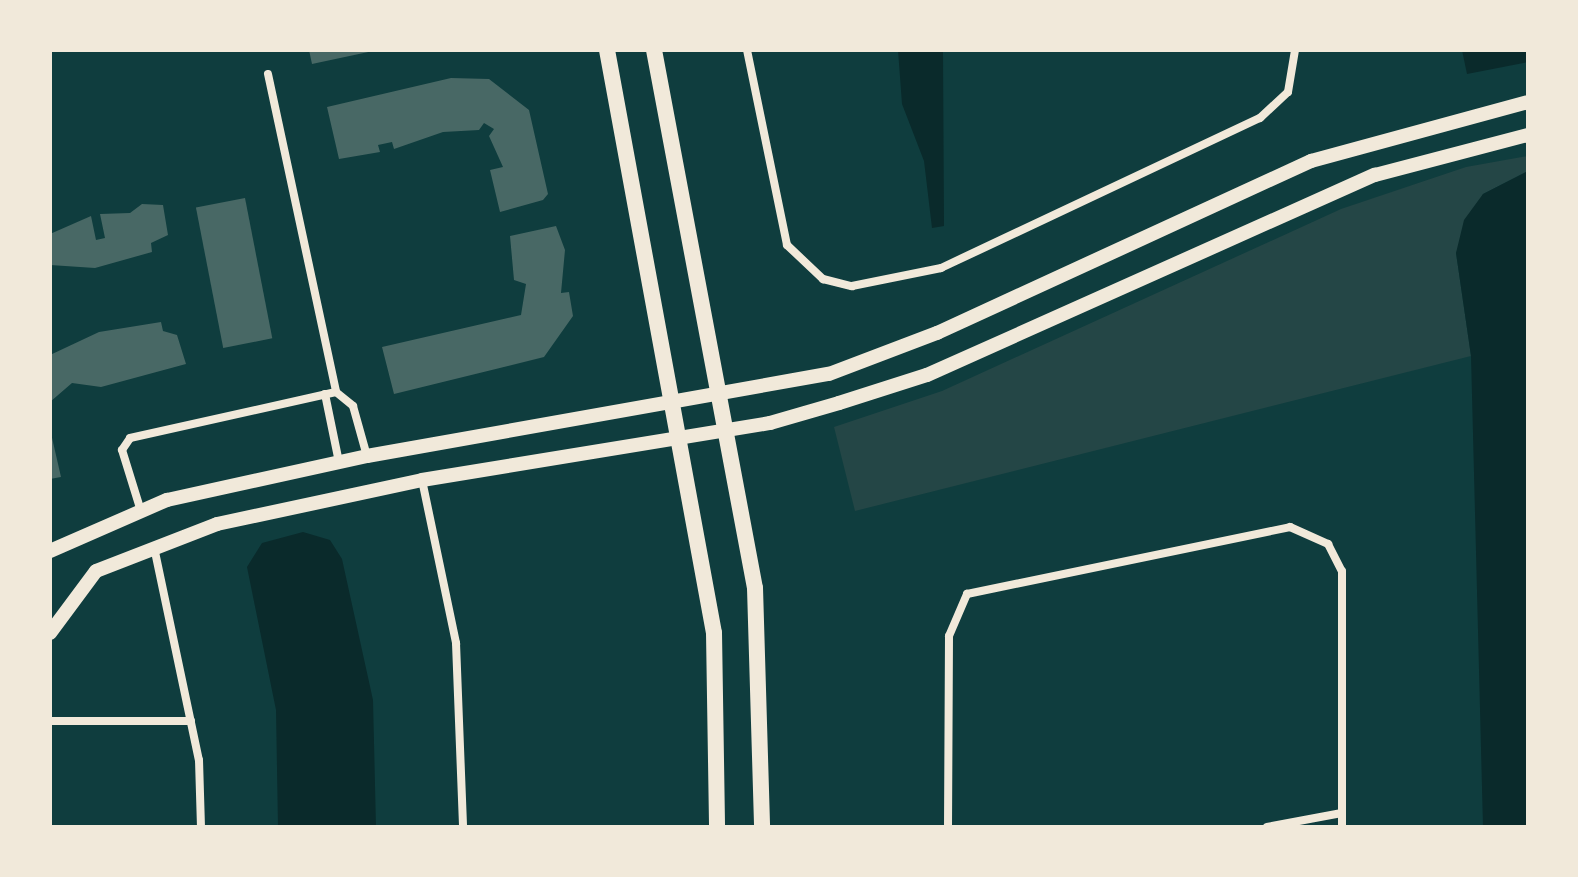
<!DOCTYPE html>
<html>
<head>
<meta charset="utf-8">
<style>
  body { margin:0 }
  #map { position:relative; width:1578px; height:877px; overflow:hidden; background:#0f3d3e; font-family:"Roboto Serif",serif }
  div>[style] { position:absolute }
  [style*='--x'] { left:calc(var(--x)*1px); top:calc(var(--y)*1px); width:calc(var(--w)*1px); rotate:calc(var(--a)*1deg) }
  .green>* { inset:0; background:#244646 }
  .water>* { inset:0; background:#0a2a2b }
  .building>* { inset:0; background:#486865; transform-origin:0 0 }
  .minor>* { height:8px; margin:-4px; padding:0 4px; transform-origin:4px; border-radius:4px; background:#f1e9da }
  .tertiary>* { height:14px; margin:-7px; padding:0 7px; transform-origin:7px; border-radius:7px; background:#f1e9da }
  .secondary>* { height:16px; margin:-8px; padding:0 8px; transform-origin:8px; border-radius:8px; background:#f1e9da }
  span { translate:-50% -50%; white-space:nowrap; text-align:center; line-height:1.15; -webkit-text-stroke:8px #f1e9da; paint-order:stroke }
  .frame { position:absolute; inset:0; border:52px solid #f1e9da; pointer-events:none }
</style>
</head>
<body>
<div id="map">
  <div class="green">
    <div style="clip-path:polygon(1528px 156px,1528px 171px,1483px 194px,1456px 253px,1471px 356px,855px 511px,834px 427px,942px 391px,1341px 209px,1466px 167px)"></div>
  </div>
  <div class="water">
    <div style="clip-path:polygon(898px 50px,943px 50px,944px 226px,932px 228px,924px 161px,902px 104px)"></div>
    <div style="clip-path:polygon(1462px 50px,1528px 50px,1528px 62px,1467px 74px)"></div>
    <div style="clip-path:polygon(1528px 171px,1528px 827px,1483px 827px,1471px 356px,1456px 253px,1464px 220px,1483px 194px)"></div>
    <div style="clip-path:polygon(303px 532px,330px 540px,342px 559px,373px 700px,376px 827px,278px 827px,276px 710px,247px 567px,262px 543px)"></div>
  </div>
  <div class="building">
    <div style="clip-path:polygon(309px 50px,373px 50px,373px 51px,312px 64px)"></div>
    <div style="clip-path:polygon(451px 78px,489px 79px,529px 110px,548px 194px,543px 200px,500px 212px,490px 170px,503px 167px,489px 136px,494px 129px,484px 123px,479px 130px,443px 132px,394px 149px,392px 142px,378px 145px,380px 152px,339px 159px,327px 107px)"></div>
    <div style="left:245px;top:198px;width:143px;height:50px;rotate:79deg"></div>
    <div style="clip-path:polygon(142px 204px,163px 205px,168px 235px,151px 243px,152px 252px,95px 268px,50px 265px,50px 234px,91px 216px,96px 240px,105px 238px,100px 214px,130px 213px)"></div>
    <div style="clip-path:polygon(556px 226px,565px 250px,561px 293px,569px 292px,573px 316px,544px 357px,394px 394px,382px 347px,521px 315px,526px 284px,514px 280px,510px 236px)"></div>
    <div style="clip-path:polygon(161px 322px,163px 331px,177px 335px,186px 364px,101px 387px,72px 383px,50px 402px,50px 355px,99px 332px)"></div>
    <div style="clip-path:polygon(50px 429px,61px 477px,50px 479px)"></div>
  </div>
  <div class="minor">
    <div style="--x:747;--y:50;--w:199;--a:78.4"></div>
    <div style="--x:787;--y:245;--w:50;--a:43.4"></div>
    <div style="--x:823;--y:279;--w:30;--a:14"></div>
    <div style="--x:852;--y:286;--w:91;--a:-11.4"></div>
    <div style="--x:941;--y:268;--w:353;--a:-25.2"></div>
    <div style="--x:1260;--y:118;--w:38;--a:-43"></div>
    <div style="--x:1288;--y:92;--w:43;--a:-80.5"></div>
    <div style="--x:268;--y:74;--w:325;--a:77.9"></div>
    <div style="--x:336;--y:392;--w:22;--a:39"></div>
    <div style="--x:353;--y:406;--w:52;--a:74.4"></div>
    <div style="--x:325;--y:394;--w:69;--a:78.4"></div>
    <div style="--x:422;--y:480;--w:167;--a:78.2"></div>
    <div style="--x:456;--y:643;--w:184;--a:87.8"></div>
    <div style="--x:140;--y:508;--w:61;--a:-107.2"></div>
    <div style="--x:122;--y:450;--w:14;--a:-56"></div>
    <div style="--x:130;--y:438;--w:211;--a:-12.6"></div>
    <div style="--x:154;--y:547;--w:218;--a:78.1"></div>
    <div style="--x:199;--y:760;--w:67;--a:88.3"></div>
    <div style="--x:50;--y:721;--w:141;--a:0"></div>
    <div style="--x:948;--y:827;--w:191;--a:-89.7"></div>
    <div style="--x:949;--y:636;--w:46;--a:-66.8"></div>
    <div style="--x:967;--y:594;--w:330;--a:-11.7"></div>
    <div style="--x:1290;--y:527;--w:42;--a:24.1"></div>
    <div style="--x:1328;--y:544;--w:30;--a:63"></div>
    <div style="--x:1342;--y:571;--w:256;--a:90"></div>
    <div style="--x:1267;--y:827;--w:76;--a:-10.6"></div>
  </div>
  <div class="tertiary">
    <div style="--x:50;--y:551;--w:128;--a:-23.6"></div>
    <div style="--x:167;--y:500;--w:205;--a:-12.4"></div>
    <div style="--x:367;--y:456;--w:469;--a:-10.1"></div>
    <div style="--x:829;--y:374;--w:116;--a:-20.8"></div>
    <div style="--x:937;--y:333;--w:412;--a:-24.7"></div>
    <div style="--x:1311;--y:161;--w:225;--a:-15.2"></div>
    <div style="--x:50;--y:633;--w:77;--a:-53.4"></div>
    <div style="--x:96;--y:571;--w:130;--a:-21.2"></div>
    <div style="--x:217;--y:524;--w:210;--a:-12.1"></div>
    <div style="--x:422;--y:480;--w:353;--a:-9.3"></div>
    <div style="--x:770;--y:423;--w:72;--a:-16.2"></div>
    <div style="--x:839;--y:403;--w:92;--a:-17.7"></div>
    <div style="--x:927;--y:375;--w:491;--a:-24.1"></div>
    <div style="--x:1375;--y:175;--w:158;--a:-14.7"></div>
  </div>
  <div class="secondary">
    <div style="--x:607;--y:50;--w:593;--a:79.6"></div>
    <div style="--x:714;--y:633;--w:194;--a:89.1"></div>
    <div style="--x:654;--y:50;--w:547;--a:79.37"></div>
    <div style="--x:755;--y:588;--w:239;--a:88.3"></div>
  </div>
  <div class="frame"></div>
</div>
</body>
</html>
